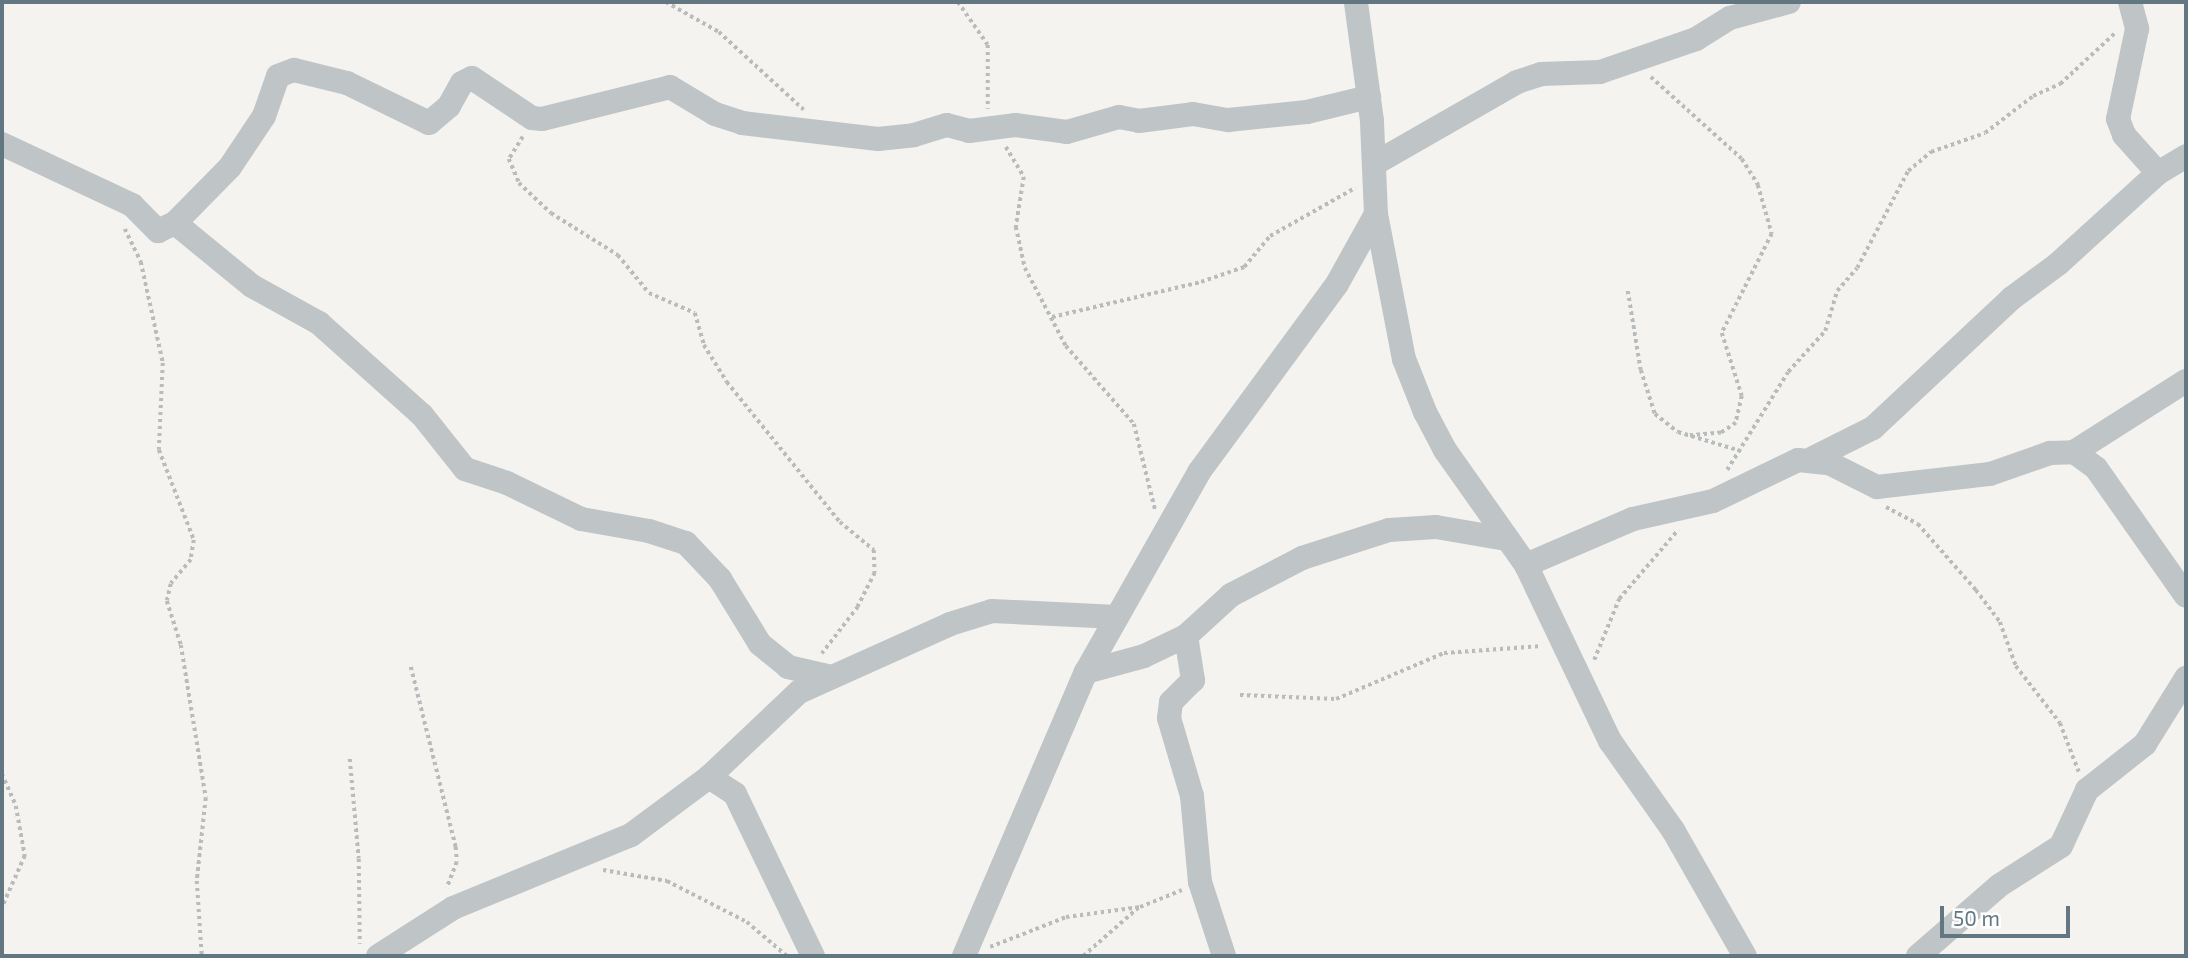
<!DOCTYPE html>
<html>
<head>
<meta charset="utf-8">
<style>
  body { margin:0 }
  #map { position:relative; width:2188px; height:958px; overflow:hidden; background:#f4f3ef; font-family:"Exo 2",sans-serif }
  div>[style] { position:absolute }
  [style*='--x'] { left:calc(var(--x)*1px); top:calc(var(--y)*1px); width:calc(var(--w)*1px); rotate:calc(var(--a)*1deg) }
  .path>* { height:3.5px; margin-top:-1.75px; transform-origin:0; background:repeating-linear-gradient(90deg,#b9bcbd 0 3.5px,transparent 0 7px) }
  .minor>* { height:24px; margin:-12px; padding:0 12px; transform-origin:12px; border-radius:12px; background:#bfc4c6 }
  span { translate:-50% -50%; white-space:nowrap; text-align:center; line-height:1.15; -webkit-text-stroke:7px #fff; paint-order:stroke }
  .frame { position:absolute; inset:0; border:4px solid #627781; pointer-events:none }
  .scale { position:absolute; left:1940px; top:906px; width:130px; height:32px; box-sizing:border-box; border:4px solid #627781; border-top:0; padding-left:9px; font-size:21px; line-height:24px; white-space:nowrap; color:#627781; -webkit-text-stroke:5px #fff; paint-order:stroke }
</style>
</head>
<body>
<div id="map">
  <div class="path">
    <div style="--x:666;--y:2;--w:61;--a:29.5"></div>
    <div style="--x:719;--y:32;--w:115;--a:42.5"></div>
    <div style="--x:958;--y:2;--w:52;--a:55.1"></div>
    <div style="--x:988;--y:45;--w:64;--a:90"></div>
    <div style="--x:1651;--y:77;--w:122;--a:42"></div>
    <div style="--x:1742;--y:159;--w:31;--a:58"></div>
    <div style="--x:1758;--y:185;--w:51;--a:74.1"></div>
    <div style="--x:1772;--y:234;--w:111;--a:116.8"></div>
    <div style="--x:1722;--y:333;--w:66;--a:72.4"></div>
    <div style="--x:1742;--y:396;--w:28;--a:103"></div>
    <div style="--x:1736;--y:423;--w:18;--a:146"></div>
    <div style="--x:1721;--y:433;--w:34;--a:175"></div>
    <div style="--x:523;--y:137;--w:26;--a:122"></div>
    <div style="--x:509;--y:159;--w:26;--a:67"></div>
    <div style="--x:519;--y:183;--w:44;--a:43.2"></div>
    <div style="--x:551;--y:213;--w:79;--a:32.1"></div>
    <div style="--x:618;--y:255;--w:49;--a:50.8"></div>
    <div style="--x:649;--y:293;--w:50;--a:23.5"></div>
    <div style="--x:695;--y:313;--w:33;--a:74"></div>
    <div style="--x:704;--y:345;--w:44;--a:58.1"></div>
    <div style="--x:727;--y:382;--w:180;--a:51.1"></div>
    <div style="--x:840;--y:522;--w:44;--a:39.5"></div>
    <div style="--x:874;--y:550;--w:23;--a:88"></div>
    <div style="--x:875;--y:573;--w:38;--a:117"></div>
    <div style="--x:858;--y:607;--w:59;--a:127.5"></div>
    <div style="--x:1006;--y:147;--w:35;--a:59"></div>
    <div style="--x:1024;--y:177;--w:51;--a:99.1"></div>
    <div style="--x:1016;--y:227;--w:42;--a:77.6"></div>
    <div style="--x:1025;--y:268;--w:88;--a:62.3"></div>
    <div style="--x:1066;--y:346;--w:103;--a:48.9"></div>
    <div style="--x:1134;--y:424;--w:88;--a:76.1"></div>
    <div style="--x:125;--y:229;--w:37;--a:64"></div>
    <div style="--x:141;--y:262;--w:103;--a:77.7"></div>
    <div style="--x:163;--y:363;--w:87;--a:92.6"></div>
    <div style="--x:159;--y:450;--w:97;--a:68.7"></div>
    <div style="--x:194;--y:540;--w:20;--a:99"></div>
    <div style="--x:191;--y:560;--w:31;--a:130"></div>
    <div style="--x:171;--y:584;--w:17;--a:103"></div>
    <div style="--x:167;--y:601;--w:46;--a:72.3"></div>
    <div style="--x:181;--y:645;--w:155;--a:80.7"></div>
    <div style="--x:206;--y:798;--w:83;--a:96.2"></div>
    <div style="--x:197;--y:881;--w:75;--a:86.2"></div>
    <div style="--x:1628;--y:291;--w:80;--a:80.7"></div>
    <div style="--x:1641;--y:370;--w:46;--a:72.3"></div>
    <div style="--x:1655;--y:414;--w:29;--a:38"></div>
    <div style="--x:1678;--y:432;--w:66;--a:16.8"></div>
    <div style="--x:1052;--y:317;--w:153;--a:-13.2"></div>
    <div style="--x:1201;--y:282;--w:46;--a:-19.2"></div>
    <div style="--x:1244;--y:267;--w:40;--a:-50"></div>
    <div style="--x:1270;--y:236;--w:98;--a:-29.5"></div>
    <div style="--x:1727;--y:470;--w:115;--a:-58.1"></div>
    <div style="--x:1788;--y:372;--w:55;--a:-47.9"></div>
    <div style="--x:1825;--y:331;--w:42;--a:-73.3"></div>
    <div style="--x:1837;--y:291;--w:30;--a:-49"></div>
    <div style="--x:1857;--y:268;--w:110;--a:-62.3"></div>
    <div style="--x:1908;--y:171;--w:30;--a:-40"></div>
    <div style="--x:1931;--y:152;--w:57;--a:-19.4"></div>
    <div style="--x:1985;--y:133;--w:61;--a:-37.6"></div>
    <div style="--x:2033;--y:96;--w:30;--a:-24"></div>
    <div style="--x:2060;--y:84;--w:74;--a:-42.8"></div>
    <div style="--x:1886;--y:507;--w:36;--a:28"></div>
    <div style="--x:1918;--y:524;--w:88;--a:48.7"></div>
    <div style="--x:1976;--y:590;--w:40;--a:53"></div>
    <div style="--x:2000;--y:622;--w:47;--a:70"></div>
    <div style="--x:2016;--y:666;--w:72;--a:52.3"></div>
    <div style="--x:2060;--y:723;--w:53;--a:68.8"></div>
    <div style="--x:1594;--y:660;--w:66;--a:-67.7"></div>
    <div style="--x:1619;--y:599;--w:91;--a:-49.5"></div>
    <div style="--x:411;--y:667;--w:186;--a:76"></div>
    <div style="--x:456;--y:847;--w:15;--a:86"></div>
    <div style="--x:457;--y:862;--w:28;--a:111"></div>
    <div style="--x:1240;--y:695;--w:96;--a:2.4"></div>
    <div style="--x:1336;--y:699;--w:117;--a:-23.1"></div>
    <div style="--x:1444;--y:653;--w:98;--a:-4.1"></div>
    <div style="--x:350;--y:759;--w:100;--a:84.9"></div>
    <div style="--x:359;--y:859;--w:85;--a:89.3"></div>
    <div style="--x:2;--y:774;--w:35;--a:66"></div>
    <div style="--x:16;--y:806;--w:51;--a:79.8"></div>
    <div style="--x:25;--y:856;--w:57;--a:113.9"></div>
    <div style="--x:603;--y:870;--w:65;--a:9.8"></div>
    <div style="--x:667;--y:881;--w:90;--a:27.1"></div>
    <div style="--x:747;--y:922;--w:52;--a:40.4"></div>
    <div style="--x:990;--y:947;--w:82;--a:-21.5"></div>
    <div style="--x:1066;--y:917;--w:75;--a:-7.7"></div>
    <div style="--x:1140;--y:907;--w:45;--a:-22"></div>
    <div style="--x:1083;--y:956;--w:74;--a:-41.2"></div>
  </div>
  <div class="minor">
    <div style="--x:2130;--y:2;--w:28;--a:75"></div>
    <div style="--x:2137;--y:29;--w:92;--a:101.9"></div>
    <div style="--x:2118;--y:119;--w:17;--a:69"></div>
    <div style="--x:2124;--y:135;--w:51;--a:48.2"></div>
    <div style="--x:2;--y:144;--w:144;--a:25.1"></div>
    <div style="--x:132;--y:205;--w:37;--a:45"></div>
    <div style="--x:158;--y:231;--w:19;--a:-25"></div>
    <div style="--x:175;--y:223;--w:78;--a:-45.5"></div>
    <div style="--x:230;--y:167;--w:61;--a:-56.3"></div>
    <div style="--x:264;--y:116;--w:42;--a:-70.7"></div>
    <div style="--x:278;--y:76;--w:17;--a:-21"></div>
    <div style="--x:294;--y:70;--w:55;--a:13.8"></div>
    <div style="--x:347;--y:83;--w:91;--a:26"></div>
    <div style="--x:429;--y:123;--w:26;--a:-40"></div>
    <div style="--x:449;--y:106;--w:26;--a:-61"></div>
    <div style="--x:462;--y:83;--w:11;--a:-27"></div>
    <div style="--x:472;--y:78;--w:72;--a:33.7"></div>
    <div style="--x:532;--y:118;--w:10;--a:6"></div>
    <div style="--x:542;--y:119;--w:132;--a:-14"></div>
    <div style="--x:670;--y:87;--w:52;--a:31"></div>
    <div style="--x:715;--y:114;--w:28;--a:18"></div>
    <div style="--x:742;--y:123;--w:137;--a:6.7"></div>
    <div style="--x:878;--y:139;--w:36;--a:-6"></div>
    <div style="--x:914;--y:135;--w:34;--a:-17"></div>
    <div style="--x:947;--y:125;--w:23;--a:15"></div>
    <div style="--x:969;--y:131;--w:46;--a:-7.4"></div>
    <div style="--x:1015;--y:125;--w:52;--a:7.7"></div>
    <div style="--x:1067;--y:132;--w:54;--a:-16.1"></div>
    <div style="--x:1119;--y:117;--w:20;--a:11"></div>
    <div style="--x:1139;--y:121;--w:54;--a:-7.4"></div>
    <div style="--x:1193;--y:114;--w:36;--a:10"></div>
    <div style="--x:1228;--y:120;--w:79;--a:-5.8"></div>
    <div style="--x:1307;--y:112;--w:64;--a:-13.6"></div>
    <div style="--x:1374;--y:164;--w:165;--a:-29.8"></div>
    <div style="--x:1517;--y:82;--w:25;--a:-18"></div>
    <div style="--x:1541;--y:74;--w:59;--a:-1.9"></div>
    <div style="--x:1600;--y:72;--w:102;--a:-19"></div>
    <div style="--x:1696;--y:39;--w:40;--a:-32"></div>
    <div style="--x:1730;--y:18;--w:61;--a:-15.2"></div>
    <div style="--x:1376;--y:214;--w:148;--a:79.1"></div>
    <div style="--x:1404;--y:359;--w:57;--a:68.4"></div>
    <div style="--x:1425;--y:412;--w:43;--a:62.2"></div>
    <div style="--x:1445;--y:450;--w:141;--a:54.8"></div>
    <div style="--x:1526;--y:565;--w:195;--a:64.5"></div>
    <div style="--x:1610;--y:741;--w:109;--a:54.7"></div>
    <div style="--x:1673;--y:830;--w:145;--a:60.3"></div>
    <div style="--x:175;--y:223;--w:99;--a:39.3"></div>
    <div style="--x:252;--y:286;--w:77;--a:28.9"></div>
    <div style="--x:319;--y:323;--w:138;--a:41.8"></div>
    <div style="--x:422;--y:415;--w:69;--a:51.5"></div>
    <div style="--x:465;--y:469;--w:44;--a:18.4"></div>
    <div style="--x:507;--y:483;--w:82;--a:25.9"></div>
    <div style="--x:581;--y:519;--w:69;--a:10"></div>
    <div style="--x:649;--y:531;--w:39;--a:18"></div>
    <div style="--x:686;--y:543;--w:50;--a:46.6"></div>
    <div style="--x:720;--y:579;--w:76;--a:58.4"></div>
    <div style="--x:760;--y:644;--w:36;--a:39"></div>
    <div style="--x:788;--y:667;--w:45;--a:12.8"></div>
    <div style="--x:2074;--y:452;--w:27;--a:36"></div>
    <div style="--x:2096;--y:468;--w:156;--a:54.9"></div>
    <div style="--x:1813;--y:458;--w:67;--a:-26.6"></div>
    <div style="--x:1873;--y:428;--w:190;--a:-43.1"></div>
    <div style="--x:2012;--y:298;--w:57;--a:-36.5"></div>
    <div style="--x:2058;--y:264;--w:135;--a:-42.3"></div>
    <div style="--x:2158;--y:173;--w:33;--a:-31"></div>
    <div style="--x:1526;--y:565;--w:116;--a:-23.3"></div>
    <div style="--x:1633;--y:519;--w:82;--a:-12.7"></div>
    <div style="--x:1713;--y:501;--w:94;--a:-25.8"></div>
    <div style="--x:1798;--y:460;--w:31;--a:6"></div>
    <div style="--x:1829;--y:463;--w:54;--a:26.6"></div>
    <div style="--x:1877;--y:487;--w:114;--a:-6.6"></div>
    <div style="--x:1990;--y:474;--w:64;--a:-19.3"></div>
    <div style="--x:2050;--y:453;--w:24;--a:-2"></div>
    <div style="--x:2074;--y:452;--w:133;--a:-32.4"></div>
    <div style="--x:1186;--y:636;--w:45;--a:81"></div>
    <div style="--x:1193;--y:680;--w:31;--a:135"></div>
    <div style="--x:1171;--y:702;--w:16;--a:97"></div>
    <div style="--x:1169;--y:718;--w:81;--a:73.6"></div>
    <div style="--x:1192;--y:796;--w:86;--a:84.7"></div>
    <div style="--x:1200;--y:882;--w:78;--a:72"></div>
    <div style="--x:1086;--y:672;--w:60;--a:-15.4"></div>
    <div style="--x:1144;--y:656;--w:47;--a:-25.5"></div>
    <div style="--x:1186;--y:636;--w:61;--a:-42.3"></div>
    <div style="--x:1231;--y:595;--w:80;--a:-27.5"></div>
    <div style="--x:1302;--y:558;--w:91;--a:-17.8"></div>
    <div style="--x:1389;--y:530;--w:47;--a:-3.7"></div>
    <div style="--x:1436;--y:527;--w:71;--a:9.7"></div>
    <div style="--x:709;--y:777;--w:31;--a:33"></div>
    <div style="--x:735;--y:794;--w:180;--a:64.3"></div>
    <div style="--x:378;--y:956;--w:89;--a:-32.6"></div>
    <div style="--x:453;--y:908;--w:192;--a:-22.3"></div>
    <div style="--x:631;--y:835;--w:97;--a:-36.6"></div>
    <div style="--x:709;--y:777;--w:124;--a:-43.4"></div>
    <div style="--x:799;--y:692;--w:166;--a:-24.2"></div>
    <div style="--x:950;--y:624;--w:44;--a:-17.2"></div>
    <div style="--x:992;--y:611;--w:125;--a:2.7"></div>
    <div style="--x:964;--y:956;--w:309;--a:-66.8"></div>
    <div style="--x:1086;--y:672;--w:230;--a:-60.5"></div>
    <div style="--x:1199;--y:472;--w:233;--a:-53.7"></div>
    <div style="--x:1337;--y:284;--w:80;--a:-60.9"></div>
    <div style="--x:1376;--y:214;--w:93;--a:-92.5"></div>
    <div style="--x:1372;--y:121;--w:120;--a:-97.7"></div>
    <div style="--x:1918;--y:956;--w:108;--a:-40.9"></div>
    <div style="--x:2000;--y:885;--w:72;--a:-32.6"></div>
    <div style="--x:2061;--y:846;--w:62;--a:-65.1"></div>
    <div style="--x:2087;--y:790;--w:74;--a:-38.4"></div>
    <div style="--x:2145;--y:744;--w:78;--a:-58.2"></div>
  </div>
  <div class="frame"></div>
  <div class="scale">50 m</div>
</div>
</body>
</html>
